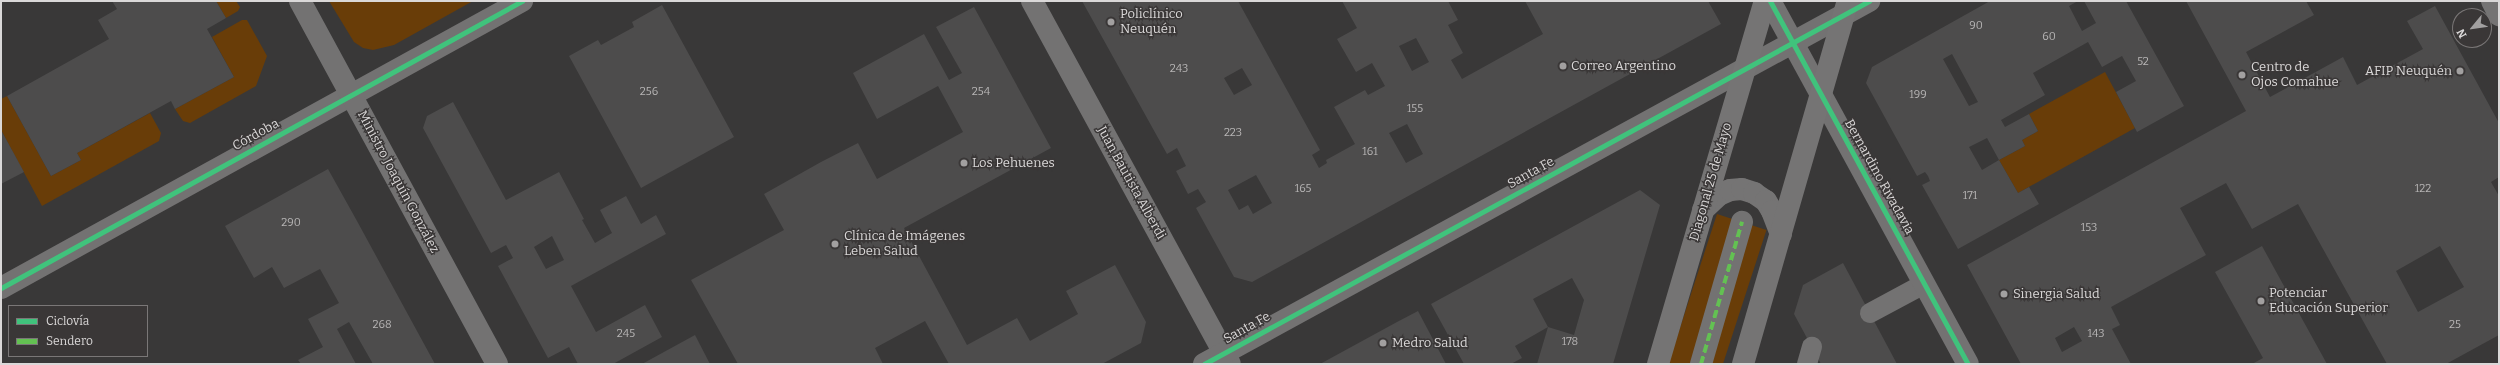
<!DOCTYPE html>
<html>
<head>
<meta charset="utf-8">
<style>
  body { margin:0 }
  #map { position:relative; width:2500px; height:365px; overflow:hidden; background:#393838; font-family:Bitter,serif }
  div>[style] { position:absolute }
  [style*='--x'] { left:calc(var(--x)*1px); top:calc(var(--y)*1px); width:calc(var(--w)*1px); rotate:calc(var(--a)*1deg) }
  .green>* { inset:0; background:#693d08; transform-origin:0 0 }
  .building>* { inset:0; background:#4d4c4c }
  .service>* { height:20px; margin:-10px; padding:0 10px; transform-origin:10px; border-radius:10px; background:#737272 }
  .pedestrian>* { height:22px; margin:-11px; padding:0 11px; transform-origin:11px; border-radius:11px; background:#737272 }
  .minor>* { height:22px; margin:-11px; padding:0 11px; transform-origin:11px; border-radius:11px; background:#737272 }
  .tertiary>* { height:22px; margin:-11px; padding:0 11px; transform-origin:11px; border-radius:11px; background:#737272 }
  .secondary>* { height:22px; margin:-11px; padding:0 11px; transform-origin:11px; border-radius:11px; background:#757474 }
  .quiet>* { height:4px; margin-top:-2px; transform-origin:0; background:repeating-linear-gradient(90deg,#63c152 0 8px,transparent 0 12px) }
  .cycleway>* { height:5px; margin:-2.5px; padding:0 2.5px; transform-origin:2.5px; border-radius:2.5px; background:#40c37c }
  .dots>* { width:11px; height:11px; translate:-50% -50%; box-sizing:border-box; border:2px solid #3a3737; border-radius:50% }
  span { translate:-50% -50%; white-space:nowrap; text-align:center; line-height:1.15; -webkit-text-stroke:3px #3a3737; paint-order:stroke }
  .number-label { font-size:11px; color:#b7b5b5 }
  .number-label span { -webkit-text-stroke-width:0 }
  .poi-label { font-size:13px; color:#dad8d8 }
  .left { translate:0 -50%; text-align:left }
  .right { translate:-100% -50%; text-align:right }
  .street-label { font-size:13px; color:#dad8d8 }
  .frame { position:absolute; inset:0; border:2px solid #dad8d8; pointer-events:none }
  .legend { position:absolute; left:8px; top:305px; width:140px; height:52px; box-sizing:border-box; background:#3a3737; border:1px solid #7a7777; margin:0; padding:5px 7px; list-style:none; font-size:12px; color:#dad8d8 }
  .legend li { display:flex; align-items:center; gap:8px; height:20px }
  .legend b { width:20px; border:1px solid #7a7777 }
  .north { position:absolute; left:2452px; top:8px; width:40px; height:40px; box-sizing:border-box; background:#3a3737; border:1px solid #7a7777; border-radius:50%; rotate:241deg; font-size:11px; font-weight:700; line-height:16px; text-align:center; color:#dad8d8 }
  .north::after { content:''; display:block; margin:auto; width:14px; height:18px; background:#a2a0a0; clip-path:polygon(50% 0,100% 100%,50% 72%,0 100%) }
</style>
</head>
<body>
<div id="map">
  <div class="green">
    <div style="clip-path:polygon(216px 1px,236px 1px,240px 7px,238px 11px,226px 18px)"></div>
    <div style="clip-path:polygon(329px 1px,473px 1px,394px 45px,373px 50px,363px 48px,354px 42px)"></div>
    <div style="clip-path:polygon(242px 20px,247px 20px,267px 56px,256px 86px,190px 123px,183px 121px,175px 109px,234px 77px,212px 37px)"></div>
    <div style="clip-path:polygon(2105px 72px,2135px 128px,2018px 193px,1999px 160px,2025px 146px,2022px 140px,2038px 131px,2029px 114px)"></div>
    <div style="clip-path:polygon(7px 96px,51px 176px,81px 160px,77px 153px,150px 113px,161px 133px,159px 141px,42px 206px,1px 130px,1px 99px)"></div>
    <div style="left:1717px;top:214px;width:52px;height:156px;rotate:18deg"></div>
  </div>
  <div class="building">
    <div style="clip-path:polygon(112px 1px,216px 1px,226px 18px,207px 29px,234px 77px,175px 109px,171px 101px,77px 153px,81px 160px,51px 176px,7px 96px,109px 39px,98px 20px,117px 9px)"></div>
    <div style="clip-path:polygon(evenodd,1082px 1px,1238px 1px,1320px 150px,1312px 155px,1319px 168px,1327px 163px,1326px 160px,1355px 144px,1334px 107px,1365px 90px,1368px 95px,1385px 86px,1372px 63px,1356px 72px,1337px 39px,1357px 28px,1342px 1px,1448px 1px,1458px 20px,1448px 25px,1463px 53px,1451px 60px,1462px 79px,1543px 34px,1525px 1px,1708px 1px,1721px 24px,1252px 282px,1234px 277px,1196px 208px,1206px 202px,1198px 189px,1188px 194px,1176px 171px,1186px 166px,1177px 148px,1167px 154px,1082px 1px,1416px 38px,1429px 62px,1412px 71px,1399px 46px,1416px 38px,1082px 1px,1242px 68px,1252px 85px,1234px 95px,1224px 78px,1242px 68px,1082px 1px,1407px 124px,1423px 154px,1406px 163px,1389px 133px,1407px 124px,1082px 1px,1256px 175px,1272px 203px,1253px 214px,1248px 205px,1239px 210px,1228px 190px,1256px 175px)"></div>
    <div style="clip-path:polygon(evenodd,1990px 1px,2078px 1px,2069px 6px,2082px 31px,2096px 23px,2084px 1px,2126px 1px,2184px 106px,2137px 132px,2116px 92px,2136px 81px,2122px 56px,2102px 67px,2088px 42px,2033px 73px,2045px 95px,2001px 120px,2005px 127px,2029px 114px,2038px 131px,2022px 140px,2025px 146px,1999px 160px,1987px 138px,1969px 147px,1982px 170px,1999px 160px,2018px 193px,2029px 187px,2039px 204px,1958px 249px,1922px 185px,1930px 181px,1928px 176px,1925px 172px,1917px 176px,1866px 83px,1872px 67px,1990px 1px,1952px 54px,1978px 102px,1969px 106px,1943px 59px,1952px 54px)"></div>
    <div style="clip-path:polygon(evenodd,2186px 1px,2306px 1px,2314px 15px,2246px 52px,2270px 97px,2343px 57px,2357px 85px,2423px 49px,2407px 21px,2435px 6px,2499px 123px,2499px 177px,2491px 182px,2499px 196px,2499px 335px,2446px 364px,2387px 364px,2298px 204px,2252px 229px,2226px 183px,2180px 208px,2206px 255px,2111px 307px,2120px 325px,2112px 329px,2131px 364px,2021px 364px,1967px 265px,2246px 111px,2186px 1px,2440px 246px,2464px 287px,2418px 312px,2396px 271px,2440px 246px,2186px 1px,2074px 327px,2082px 341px,2062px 352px,2055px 338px,2074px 327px)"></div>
    <div style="clip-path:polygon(662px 5px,734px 137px,641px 188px,569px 56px,598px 40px,601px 45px,634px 27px,632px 22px)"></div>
    <div style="clip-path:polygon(974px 7px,1051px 148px,904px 228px,967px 345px,1017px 318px,1030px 341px,1078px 314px,1066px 291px,1115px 265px,1146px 322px,1141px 343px,1102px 364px,949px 364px,925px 321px,875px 348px,883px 364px,738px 364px,691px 280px,784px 230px,764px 194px,821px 162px,858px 143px,877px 179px,963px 132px,938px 86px,877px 119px,853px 73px,924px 34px,949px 80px,962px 73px,936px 27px)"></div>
    <div style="clip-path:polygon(evenodd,453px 102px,506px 200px,559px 172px,584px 219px,582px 220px,595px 243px,612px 233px,600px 210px,626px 196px,641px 224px,656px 215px,666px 234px,571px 286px,596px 332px,645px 305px,662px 337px,613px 364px,578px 364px,569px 347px,548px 358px,498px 266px,513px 258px,506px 245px,491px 253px,423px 128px,427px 116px,453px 102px,552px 236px,564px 260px,546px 269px,534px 247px,552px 236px)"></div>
    <div style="clip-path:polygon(1px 130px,24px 172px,1px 184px)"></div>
    <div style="clip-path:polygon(328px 169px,357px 221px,435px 364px,373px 364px,349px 322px,337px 329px,356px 364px,301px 364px,298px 360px,323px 347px,308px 319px,339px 303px,320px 269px,284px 288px,272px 267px,254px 278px,225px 226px)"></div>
    <div style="clip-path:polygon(evenodd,1640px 190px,1660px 205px,1613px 364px,1537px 364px,1548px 327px,1515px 346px,1522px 358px,1511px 364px,1464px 364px,1431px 304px,1640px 190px,1572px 278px,1584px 300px,1574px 335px,1548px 327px,1533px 299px,1572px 278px)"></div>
    <div style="clip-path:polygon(2262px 246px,2284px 286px,2327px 364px,2252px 364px,2263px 358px,2215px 272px)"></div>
    <div style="clip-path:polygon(1843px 263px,1897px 364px,1821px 364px,1794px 314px,1803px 285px)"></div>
    <div style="clip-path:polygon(1418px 311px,1446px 364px,1320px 364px,1397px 322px)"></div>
    <div style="clip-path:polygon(695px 335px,710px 364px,642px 364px)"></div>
  </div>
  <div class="service">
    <div style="--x:1870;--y:313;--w:61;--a:-28.2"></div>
    <div style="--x:1807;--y:364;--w:18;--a:-74"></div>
  </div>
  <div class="pedestrian">
    <div style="--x:1701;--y:364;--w:148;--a:-73.9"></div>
  </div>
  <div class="minor">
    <div style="--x:1032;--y:1;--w:413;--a:61.4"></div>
    <div style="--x:1770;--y:1;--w:413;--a:61.4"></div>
    <div style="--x:1;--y:288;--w:595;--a:-28.85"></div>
    <div style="--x:1204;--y:364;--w:758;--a:-28.63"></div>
  </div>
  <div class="tertiary">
    <div style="--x:300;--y:1;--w:413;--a:61.5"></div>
  </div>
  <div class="secondary">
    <div style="--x:2492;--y:1;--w:16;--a:63"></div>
    <div style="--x:1703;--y:210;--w:22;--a:-43"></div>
    <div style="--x:1719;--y:195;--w:12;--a:-24"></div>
    <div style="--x:1730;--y:190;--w:12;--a:-5"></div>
    <div style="--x:1742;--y:189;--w:13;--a:18"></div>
    <div style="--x:1754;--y:193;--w:14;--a:34"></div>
    <div style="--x:1766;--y:201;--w:12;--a:59"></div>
    <div style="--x:1772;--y:211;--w:25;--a:69"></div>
    <div style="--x:1658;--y:364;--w:378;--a:-73.6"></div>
    <div style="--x:1743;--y:364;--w:378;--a:-73.9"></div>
  </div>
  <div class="quiet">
    <div style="--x:1701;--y:364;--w:148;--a:-73.9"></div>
  </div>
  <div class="cycleway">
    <div style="--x:1770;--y:1;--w:413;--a:61.4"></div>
    <div style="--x:1;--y:288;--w:595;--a:-28.85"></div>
    <div style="--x:1204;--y:364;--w:758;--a:-28.63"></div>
  </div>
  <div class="dots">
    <div style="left:1111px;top:22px;background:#a2a0a0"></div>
    <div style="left:1563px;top:66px;background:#a2a0a0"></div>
    <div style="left:2460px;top:71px;background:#a2a0a0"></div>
    <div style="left:2242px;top:75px;background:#a2a0a0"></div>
    <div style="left:964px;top:163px;background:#a2a0a0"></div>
    <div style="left:835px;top:244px;background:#a2a0a0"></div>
    <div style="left:2004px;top:294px;background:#a2a0a0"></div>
    <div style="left:2261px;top:301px;background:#a2a0a0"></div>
    <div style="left:1383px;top:343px;background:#a2a0a0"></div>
  </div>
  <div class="number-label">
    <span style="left:1976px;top:26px">90</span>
    <span style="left:2049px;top:37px">60</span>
    <span style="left:2143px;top:62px">52</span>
    <span style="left:1179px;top:69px">243</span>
    <span style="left:649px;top:92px">256</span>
    <span style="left:981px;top:92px">254</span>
    <span style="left:1918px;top:95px">199</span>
    <span style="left:1415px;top:109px">155</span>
    <span style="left:1233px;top:133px">223</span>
    <span style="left:1370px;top:152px">161</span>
    <span style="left:1303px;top:189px">165</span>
    <span style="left:2423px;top:189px">122</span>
    <span style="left:1970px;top:196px">171</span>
    <span style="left:291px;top:223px">290</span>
    <span style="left:2089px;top:228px">153</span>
    <span style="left:382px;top:325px">268</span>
    <span style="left:2455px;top:325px">25</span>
    <span style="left:626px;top:334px">245</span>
    <span style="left:2096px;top:334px">143</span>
    <span style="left:1570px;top:342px">178</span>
  </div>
  <div class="poi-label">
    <span class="left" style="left:1120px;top:22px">Policlínico<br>Neuquén</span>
    <span class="left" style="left:1571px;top:66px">Correo Argentino</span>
    <span class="left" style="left:2251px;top:75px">Centro de<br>Ojos Comahue</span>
    <span class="right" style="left:2452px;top:71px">AFIP Neuquén</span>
    <span class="left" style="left:972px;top:163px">Los Pehuenes</span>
    <span class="left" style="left:844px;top:244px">Clínica de Imágenes<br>Leben Salud</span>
    <span class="left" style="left:2013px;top:294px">Sinergia Salud</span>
    <span class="left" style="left:2269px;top:301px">Potenciar<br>Educación Superior</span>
    <span class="left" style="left:1392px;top:343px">Medro Salud</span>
  </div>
  <div class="street-label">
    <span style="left:256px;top:135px;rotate:-29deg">Córdoba</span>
    <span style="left:1531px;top:173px;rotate:-29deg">Santa Fe</span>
    <span style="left:1879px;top:177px;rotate:61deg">Bernardino Rivadavia</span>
    <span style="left:398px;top:182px;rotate:62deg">Ministro Joaquín González</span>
    <span style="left:1711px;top:182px;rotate:-74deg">Diagonal 25 de Mayo</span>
    <span style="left:1131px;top:183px;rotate:61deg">Juan Bautista Alberdi</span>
    <span style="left:1247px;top:328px;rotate:-29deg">Santa Fe</span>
  </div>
  <div class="frame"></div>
  <ul class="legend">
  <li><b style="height:5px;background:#40c37c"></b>Ciclovía</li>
  <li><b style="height:5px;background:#63c152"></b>Sendero</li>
  </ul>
  <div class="north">N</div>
</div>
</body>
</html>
